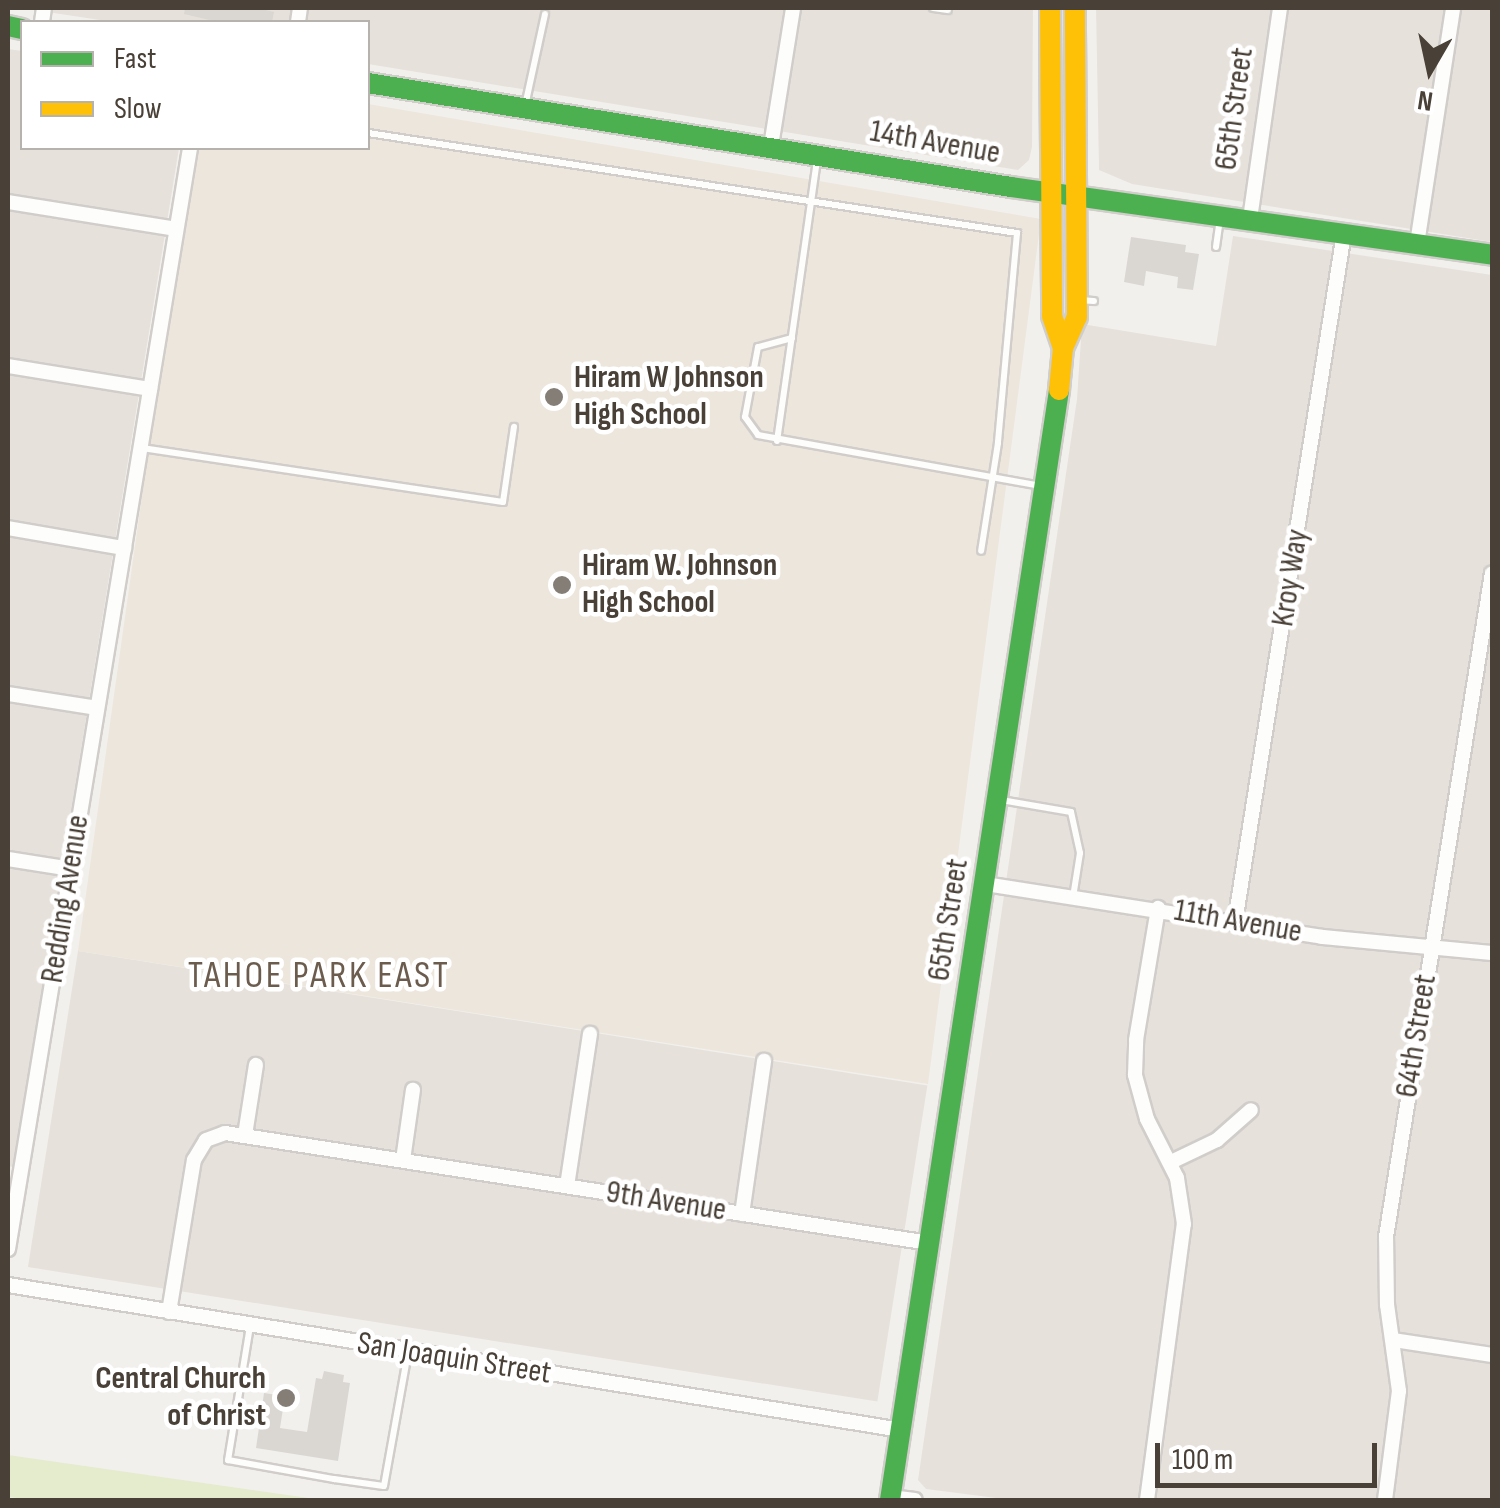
<!DOCTYPE html>
<html>
<head>
<meta charset="utf-8">
<style>
  body { margin:0 }
  #map { position:relative; width:1500px; height:1508px; overflow:hidden; background:#f2f0ed; font-family:"Sofia Sans Condensed",sans-serif }
  div>[style] { position:absolute }
  [style*='--x'] { left:calc(var(--x)*1px); top:calc(var(--y)*1px); width:calc(var(--w)*1px); rotate:calc(var(--a)*1deg) }
  .residential>* { inset:0; background:#e6e1da; transform-origin:0 0 }
  .education>* { inset:0; background:#ede6dc }
  .green>* { inset:0; background:#e4eccd }
  .building>* { inset:0; background:#dad7d3 }
  .roads { filter:drop-shadow(2px 0 #d0cdca) drop-shadow(-2px 0 #d0cdca) drop-shadow(0 2px #d0cdca) drop-shadow(0 -2px #d0cdca) }
  .lane>* { height:6px; margin:-3px; padding:0 3px; transform-origin:3px; border-radius:3px; background:#fdfdfc }
  .street>* { height:14px; margin:-7px; padding:0 7px; transform-origin:7px; border-radius:7px; background:#fdfdfc }
  .fast>* { height:20px; margin:-10px; padding:0 10px; transform-origin:10px; border-radius:10px; background:#4caf50 }
  .slow>* { height:20px; margin:-10px; padding:0 10px; transform-origin:10px; border-radius:10px; background:#ffc107 }
  .dots>* { width:28px; height:28px; translate:-50% -50%; box-sizing:border-box; border:5px solid #fff; border-radius:50% }
  span { translate:-50% -50%; white-space:nowrap; text-align:center; line-height:1.15; -webkit-text-stroke:9px #fff; paint-order:stroke }
  .street-label { font-size:32px; color:#494037 }
  .poi-label { font-size:32px; color:#494037; font-weight:700 }
  .left { translate:0 -50%; text-align:left }
  .right { translate:-100% -50%; text-align:right }
  .quarter-label { font-size:38px; color:#6c5c4e; letter-spacing:2.5px }
  .frame { position:absolute; inset:0; border:10px solid #494037; pointer-events:none }
  .legend { position:absolute; left:20px; top:20px; width:350px; height:130px; box-sizing:border-box; background:#fff; border:2px solid #b6b3af; margin:0; padding:12px 18px; list-style:none; font-size:30px; color:#494037 }
  .legend li { display:flex; align-items:center; gap:20px; height:50px }
  .legend b { width:50px; border:2px solid #b6b3af }
  .north { position:absolute; left:1380px; top:20px; width:100px; height:100px; -webkit-text-stroke:8px #fff; paint-order:stroke; rotate:189deg; font-size:28px; font-weight:700; line-height:40px; text-align:center; color:#494037 }
  .north::after { content:''; display:block; margin:auto; width:35px; height:45px; background:#494037; clip-path:polygon(50% 0,100% 100%,50% 72%,0 100%) }
  .scale { position:absolute; left:1155px; top:1443px; width:222px; height:45px; box-sizing:border-box; border:5px solid #494037; border-top:0; padding-left:12px; font-size:30px; line-height:35px; white-space:nowrap; color:#494037; -webkit-text-stroke:8px #fff; paint-order:stroke }
</style>
</head>
<body>
<div id="map">
  <div class="residential">
    <div style="clip-path:polygon(21px 8px,1033px 8px,1032px 147px,1029px 160px,1018px 170px,368px 64px,368px 22px,113px 22px)"></div>
    <div style="clip-path:polygon(1096px 8px,1492px 8px,1492px 242px,1132px 184px,1099px 170px)"></div>
    <div style="clip-path:polygon(8px 49px,22px 51px,22px 148px,179px 148px,13px 1167px,8px 1166px)"></div>
    <div style="clip-path:polygon(1233px 236px,1492px 275px,1492px 1500px,1012px 1500px,926px 1489px,918px 1480px,1077px 399px,1082px 324px,1216px 346px)"></div>
    <div style="left:78px;top:951px;width:860px;height:320px;rotate:9deg"></div>
  </div>
  <div class="education">
    <div style="clip-path:polygon(368px 104px,1041px 219px,928px 1084px,78px 951px,191px 148px,368px 148px)"></div>
  </div>
  <div class="green">
    <div style="clip-path:polygon(8px 1455px,323px 1500px,34px 1500px,8px 1497px)"></div>
  </div>
  <div class="building">
    <div style="clip-path:polygon(185px 8px,258px 8px,274px 12px,272px 22px,218px 22px,184px 14px)"></div>
    <div style="clip-path:polygon(1131px 237px,1186px 245px,1185px 252px,1199px 254px,1193px 290px,1177px 288px,1178px 277px,1146px 271px,1144px 286px,1124px 282px)"></div>
    <div style="clip-path:polygon(324px 1371px,344px 1375px,343px 1382px,350px 1383px,338px 1461px,256px 1448px,264px 1393px,285px 1396px,280px 1428px,307px 1432px,316px 1378px,322px 1379px)"></div>
  </div>
  <div class="roads">
    <div class="lane">
      <div style="--x:933;--y:8;--w:15;--a:8"></div>
      <div style="--x:525;--y:106;--w:94;--a:-77.7"></div>
      <div style="--x:368;--y:133;--w:657;--a:8.76"></div>
      <div style="--x:1017;--y:233;--w:211;--a:95.2"></div>
      <div style="--x:998;--y:443;--w:109;--a:98.9"></div>
      <div style="--x:1216;--y:247;--w:29;--a:-82"></div>
      <div style="--x:1079;--y:300;--w:15;--a:4"></div>
      <div style="--x:792;--y:338;--w:35;--a:165"></div>
      <div style="--x:758;--y:347;--w:71;--a:100.5"></div>
      <div style="--x:745;--y:417;--w:22;--a:54"></div>
      <div style="--x:758;--y:435;--w:289;--a:10.2"></div>
      <div style="--x:777;--y:441;--w:284;--a:-81.9"></div>
      <div style="--x:142;--y:448;--w:365;--a:8.5"></div>
      <div style="--x:503;--y:502;--w:76;--a:-81.7"></div>
      <div style="--x:1001;--y:800;--w:71;--a:9.7"></div>
      <div style="--x:1071;--y:812;--w:42;--a:77.6"></div>
      <div style="--x:1080;--y:853;--w:45;--a:99"></div>
      <div style="--x:250;--y:1326;--w:136;--a:99.3"></div>
      <div style="--x:228;--y:1460;--w:108;--a:10.2"></div>
      <div style="--x:334;--y:1479;--w:50;--a:8"></div>
      <div style="--x:384;--y:1486;--w:136;--a:-79.8"></div>
    </div>
    <div class="street">
      <div style="--x:42;--y:22;--w:14;--a:-82"></div>
      <div style="--x:298;--y:22;--w:14;--a:-82"></div>
      <div style="--x:771;--y:146;--w:140;--a:-80.9"></div>
      <div style="--x:8;--y:202;--w:170;--a:9.1"></div>
      <div style="--x:1250;--y:219;--w:213;--a:-81.9"></div>
      <div style="--x:1417;--y:244;--w:239;--a:-81.3"></div>
      <div style="--x:8;--y:366;--w:144;--a:9.2"></div>
      <div style="--x:8;--y:528;--w:118;--a:9.8"></div>
      <div style="--x:8;--y:694;--w:90;--a:8.9"></div>
      <div style="--x:8;--y:859;--w:64;--a:9"></div>
      <div style="--x:985;--y:884;--w:341;--a:8.9"></div>
      <div style="--x:1322;--y:937;--w:171;--a:5.4"></div>
      <div style="--x:1235;--y:922;--w:698;--a:-81.01"></div>
      <div style="--x:245;--y:1135;--w:71;--a:-81.1"></div>
      <div style="--x:403;--y:1160;--w:71;--a:-81.9"></div>
      <div style="--x:1171;--y:1162;--w:51;--a:-25.6"></div>
      <div style="--x:1217;--y:1140;--w:45;--a:-41.4"></div>
      <div style="--x:567;--y:1186;--w:154;--a:-81.4"></div>
      <div style="--x:742;--y:1214;--w:155;--a:-81.8"></div>
      <div style="--x:8;--y:1249;--w:1116;--a:-80.61"></div>
      <div style="--x:8;--y:1285;--w:905;--a:9.22"></div>
      <div style="--x:169;--y:1312;--w:154;--a:-80.7"></div>
      <div style="--x:194;--y:1160;--w:23;--a:-59"></div>
      <div style="--x:206;--y:1140;--w:20;--a:-20"></div>
      <div style="--x:225;--y:1133;--w:713;--a:8.88"></div>
      <div style="--x:1393;--y:1340;--w:100;--a:8.6"></div>
      <div style="--x:890;--y:1497;--w:25;--a:7"></div>
      <div style="--x:1147;--y:1500;--w:278;--a:-82.4"></div>
      <div style="--x:1184;--y:1224;--w:47;--a:-98.7"></div>
      <div style="--x:1177;--y:1178;--w:66;--a:-117"></div>
      <div style="--x:1147;--y:1119;--w:46;--a:-105.3"></div>
      <div style="--x:1135;--y:1075;--w:35;--a:-88"></div>
      <div style="--x:1136;--y:1040;--w:134;--a:-80.5"></div>
      <div style="--x:1385;--y:1500;--w:110;--a:-82.7"></div>
      <div style="--x:1399;--y:1391;--w:87;--a:-97.9"></div>
      <div style="--x:1387;--y:1305;--w:68;--a:-90.8"></div>
      <div style="--x:1386;--y:1237;--w:672;--a:-80.93"></div>
    </div>
    <div class="fast">
      <div style="--x:8;--y:26;--w:14;--a:12"></div>
      <div style="--x:368;--y:83;--w:651;--a:9.19"></div>
      <div style="--x:1011;--y:187;--w:486;--a:8"></div>
      <div style="--x:890;--y:1500;--w:1123;--a:-81.34"></div>
    </div>
    <div class="slow">
      <div style="--x:1050;--y:8;--w:308;--a:89.6"></div>
      <div style="--x:1052;--y:316;--w:34;--a:71"></div>
      <div style="--x:1059;--y:390;--w:42;--a:-84.6"></div>
      <div style="--x:1063;--y:348;--w:34;--a:-66"></div>
      <div style="--x:1077;--y:317;--w:309;--a:-90.4"></div>
    </div>
  </div>
  <div class="dots">
    <div style="left:554px;top:397px;background:#847e77"></div>
    <div style="left:562px;top:585px;background:#847e77"></div>
    <div style="left:286px;top:1398px;background:#847e77"></div>
  </div>
  <div class="street-label">
    <span style="left:1235px;top:109px;rotate:-82deg">65th Street</span>
    <span style="left:935px;top:143px;rotate:10deg">14th Avenue</span>
    <span style="left:1291px;top:578px;rotate:-81deg">Kroy Way</span>
    <span style="left:66px;top:899px;rotate:-81deg">Redding Avenue</span>
    <span style="left:949px;top:920px;rotate:-81deg">65th Street</span>
    <span style="left:1238px;top:922px;rotate:10deg">11th Avenue</span>
    <span style="left:1417px;top:1036px;rotate:-81deg">64th Street</span>
    <span style="left:666px;top:1202px;rotate:9deg">9th Avenue</span>
    <span style="left:454px;top:1359px;rotate:9deg">San Joaquin Street</span>
  </div>
  <div class="poi-label">
    <span class="left" style="left:574px;top:397px">Hiram W Johnson<br>High School</span>
    <span class="left" style="left:582px;top:585px">Hiram W. Johnson<br>High School</span>
    <span class="right" style="left:266px;top:1398px">Central Church<br>of Christ</span>
  </div>
  <div class="quarter-label">
    <span style="left:319px;top:976px">TAHOE PARK EAST</span>
  </div>
  <div class="frame"></div>
  <ul class="legend">
  <li><b style="height:12px;background:#4caf50"></b>Fast</li>
  <li><b style="height:12px;background:#ffc107"></b>Slow</li>
  </ul>
  <div class="north">N</div>
  <div class="scale">100 m</div>
</div>
</body>
</html>
